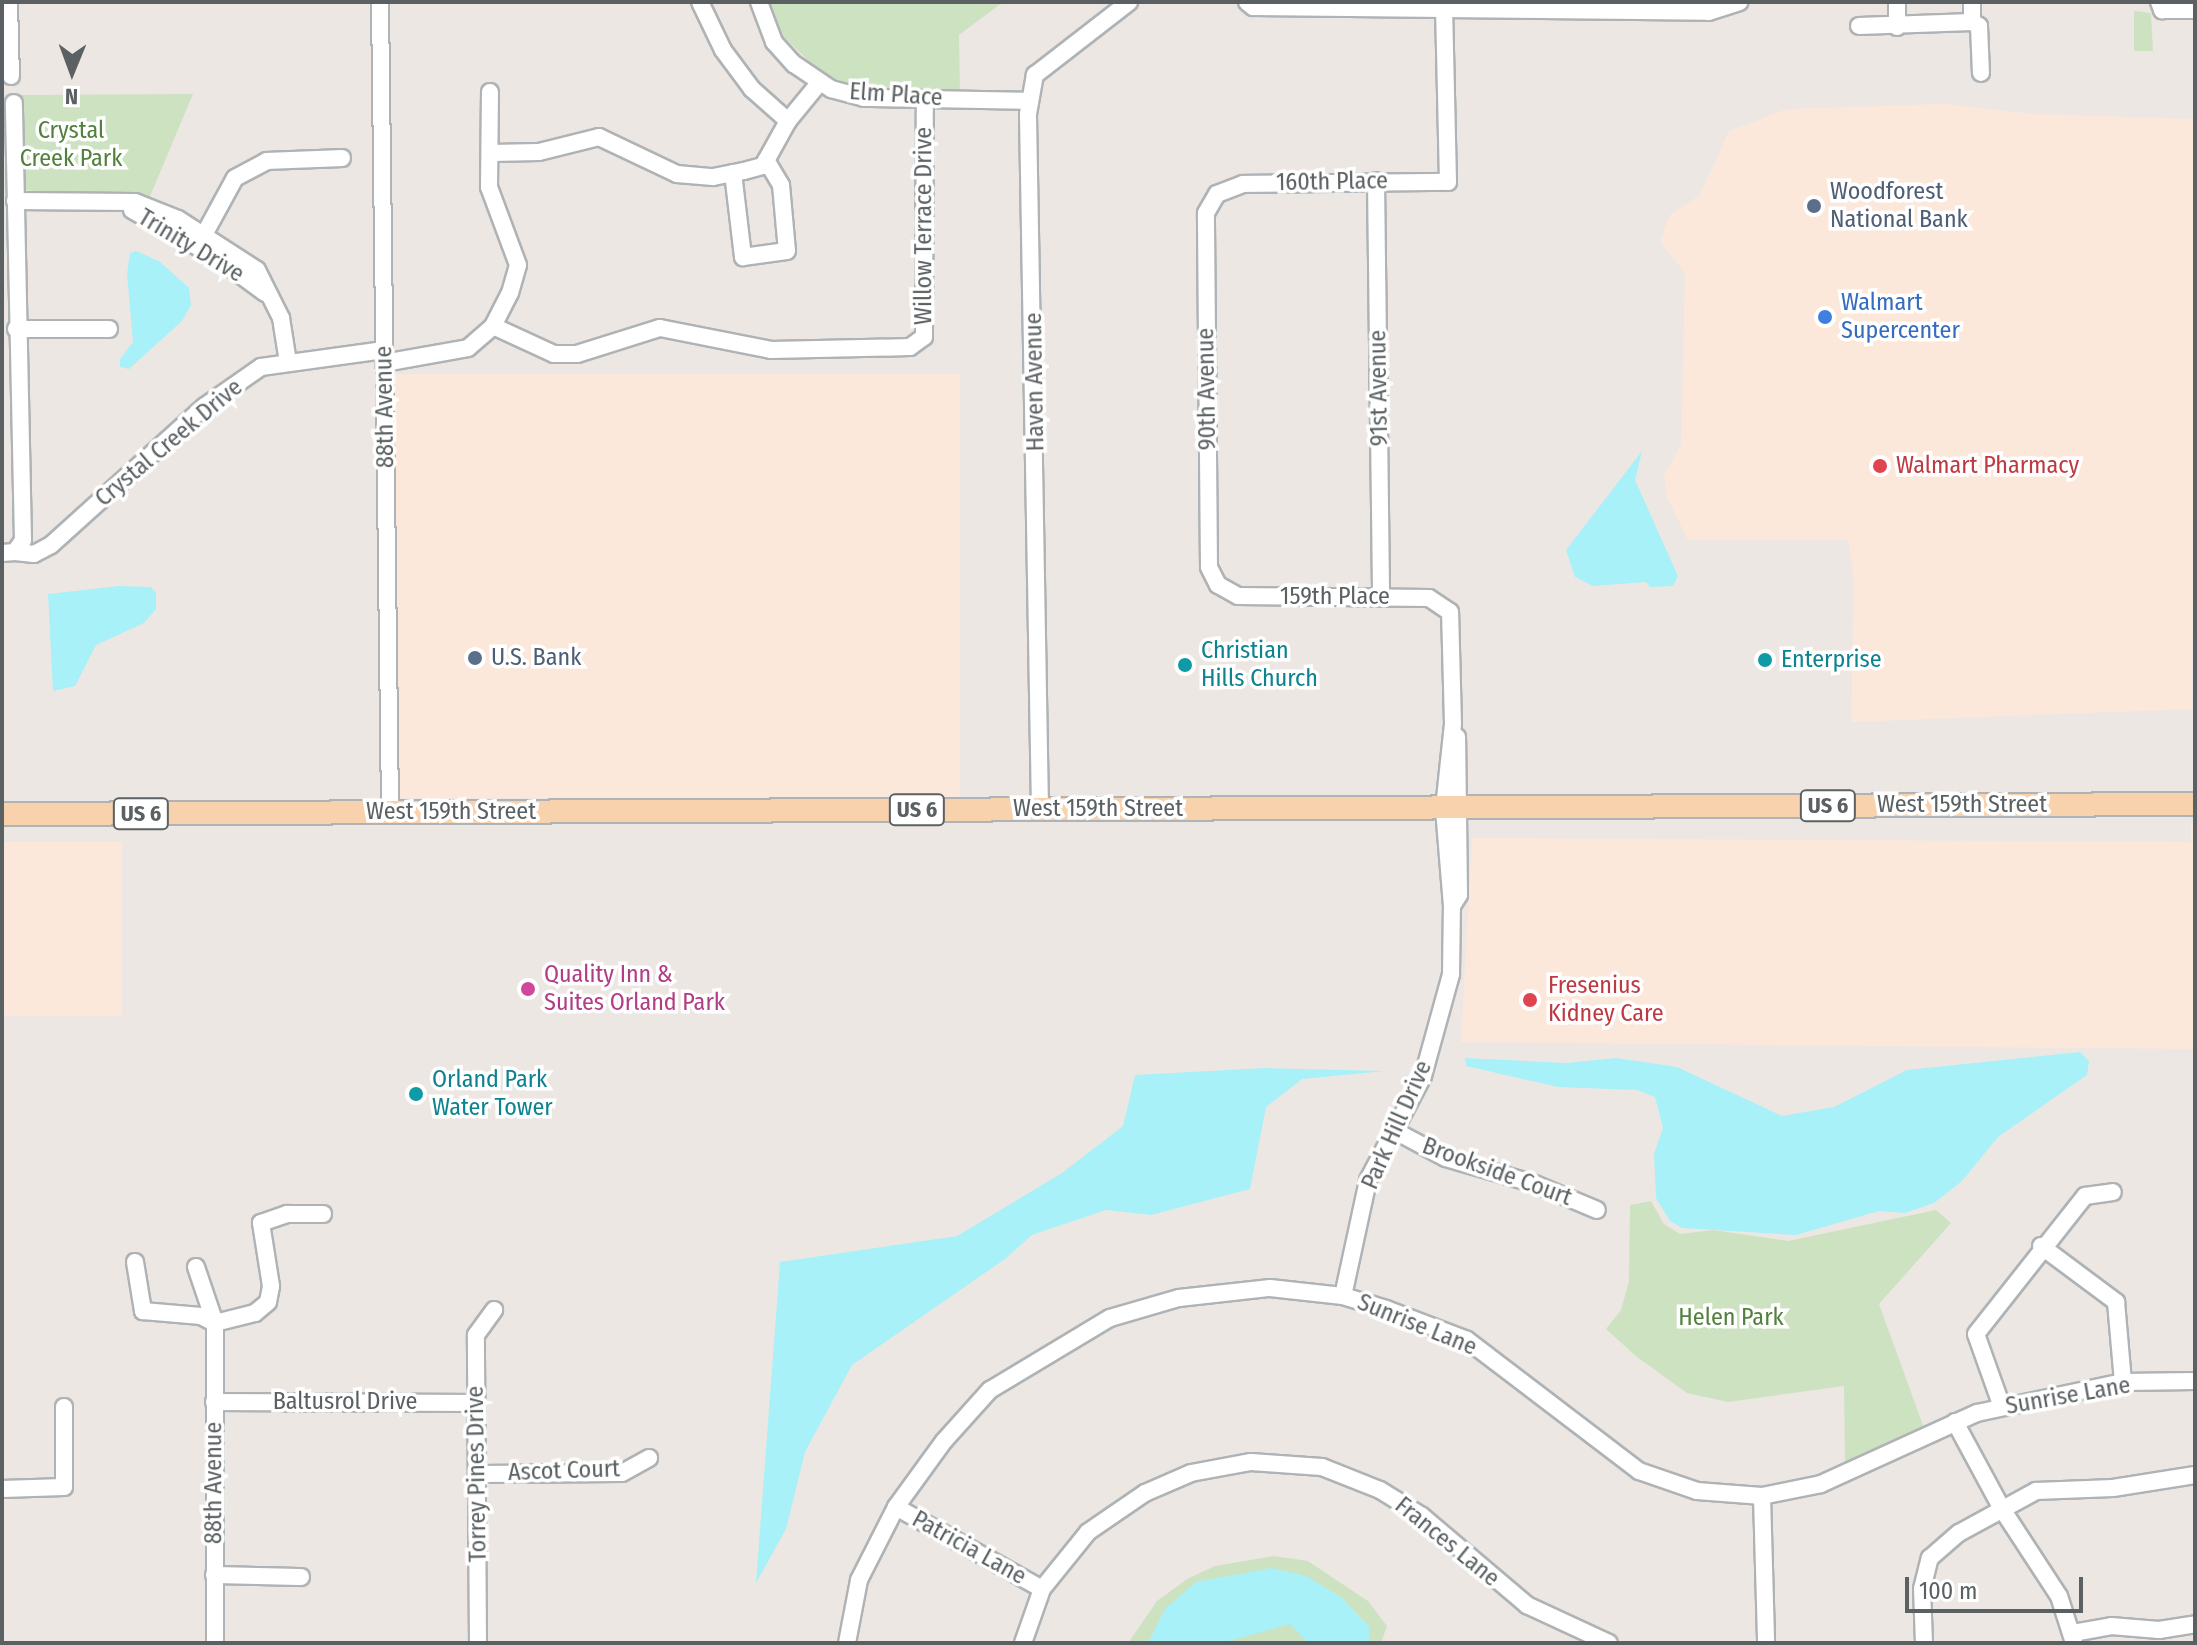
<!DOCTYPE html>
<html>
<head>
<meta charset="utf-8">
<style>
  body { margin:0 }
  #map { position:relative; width:2197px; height:1645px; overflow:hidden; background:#ede7e3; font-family:"Fira Sans Condensed",sans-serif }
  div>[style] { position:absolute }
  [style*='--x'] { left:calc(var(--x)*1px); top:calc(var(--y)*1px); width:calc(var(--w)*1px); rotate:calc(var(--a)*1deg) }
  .commercial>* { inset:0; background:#fbe8da; transform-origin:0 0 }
  .green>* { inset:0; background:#cde2c1 }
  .water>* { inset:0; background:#a8f1f8 }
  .roads { filter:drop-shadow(2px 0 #afb3b5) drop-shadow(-2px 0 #afb3b5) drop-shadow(0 2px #afb3b5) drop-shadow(0 -2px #afb3b5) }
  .minor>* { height:16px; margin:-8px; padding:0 8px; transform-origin:8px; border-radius:8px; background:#fff }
  .major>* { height:22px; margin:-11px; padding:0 11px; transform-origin:11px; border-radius:11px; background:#f8d2ad }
  .dots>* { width:22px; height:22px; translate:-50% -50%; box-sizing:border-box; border:4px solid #fff; border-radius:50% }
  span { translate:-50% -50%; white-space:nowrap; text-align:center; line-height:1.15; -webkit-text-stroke:7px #fff; paint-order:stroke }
  .shield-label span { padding:2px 6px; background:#fff; border:2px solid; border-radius:6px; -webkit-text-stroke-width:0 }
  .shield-label { font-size:22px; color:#5b6163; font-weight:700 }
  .street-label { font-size:24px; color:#5b6163 }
  .park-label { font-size:24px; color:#51813c }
  .service-label { font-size:24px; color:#4e5e75 }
  .left { translate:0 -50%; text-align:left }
  .shop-label { font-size:24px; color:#366cbe }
  .health-label { font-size:24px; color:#be3a42 }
  .culture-label { font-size:24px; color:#0d838f }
  .hotel-label { font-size:24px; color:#b23c85 }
  .frame { position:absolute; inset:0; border:4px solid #5b6163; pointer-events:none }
  .north { position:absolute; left:32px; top:32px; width:80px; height:80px; -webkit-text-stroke:6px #fff; paint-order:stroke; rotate:181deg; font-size:22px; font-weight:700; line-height:32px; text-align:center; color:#5b6163 }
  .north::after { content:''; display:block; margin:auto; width:28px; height:36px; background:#5b6163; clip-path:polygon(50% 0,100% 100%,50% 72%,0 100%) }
  .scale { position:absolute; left:1905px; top:1577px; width:178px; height:36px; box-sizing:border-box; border:4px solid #5b6163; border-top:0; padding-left:10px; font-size:24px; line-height:28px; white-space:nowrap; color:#5b6163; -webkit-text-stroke:6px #fff; paint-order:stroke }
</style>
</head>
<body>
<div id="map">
  <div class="commercial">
    <div style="clip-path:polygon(1945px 104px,2033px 114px,2195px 119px,2192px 709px,1851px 722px,1854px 579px,1848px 540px,1688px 540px,1667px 497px,1664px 475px,1681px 445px,1685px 273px,1660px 241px,1670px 215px,1700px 195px,1729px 131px,1787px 109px)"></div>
    <div style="left:960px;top:374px;width:424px;height:572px;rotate:90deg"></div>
    <div style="clip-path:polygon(2191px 823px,2195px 823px,2195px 1049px,1461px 1042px,1472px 838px,2191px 842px)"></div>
    <div style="left:2px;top:842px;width:120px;height:174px"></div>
  </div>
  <div class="green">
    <div style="clip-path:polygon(768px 2px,1003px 2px,959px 35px,960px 92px,912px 92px,862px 91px,819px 71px,783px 36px)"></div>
    <div style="clip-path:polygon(2134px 11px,2151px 13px,2153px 51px,2134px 51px)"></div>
    <div style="clip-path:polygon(193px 94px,148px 201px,24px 190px,20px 95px)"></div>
    <div style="clip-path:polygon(1651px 1201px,1664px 1224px,1680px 1234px,1713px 1230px,1788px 1241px,1936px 1210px,1951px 1223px,1879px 1304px,1924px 1428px,1845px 1464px,1844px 1386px,1728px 1402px,1687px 1393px,1637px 1357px,1606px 1329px,1621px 1310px,1629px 1281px,1630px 1205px)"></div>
    <div style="clip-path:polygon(1273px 1556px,1308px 1561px,1368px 1601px,1387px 1626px,1381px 1643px,1128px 1643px,1157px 1601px,1187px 1579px,1215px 1566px)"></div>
  </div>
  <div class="water">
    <div style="clip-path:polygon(136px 251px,159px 261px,189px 288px,191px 305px,182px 321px,129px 369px,120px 367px,120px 359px,133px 342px,127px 274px,130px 253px)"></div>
    <div style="clip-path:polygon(1642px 451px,1635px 480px,1678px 576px,1673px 586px,1650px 587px,1646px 582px,1593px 586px,1575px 577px,1566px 550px)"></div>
    <div style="clip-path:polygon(119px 586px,151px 587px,156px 593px,156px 609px,144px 623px,96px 645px,75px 686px,53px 691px,48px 594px)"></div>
    <div style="clip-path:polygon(2080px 1052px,2089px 1061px,2087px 1075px,1998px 1137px,1962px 1181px,1934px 1203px,1905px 1213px,1879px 1211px,1796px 1235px,1682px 1228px,1670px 1221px,1656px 1198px,1654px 1154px,1663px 1128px,1655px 1097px,1637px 1090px,1558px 1087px,1466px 1066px,1465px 1058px,1566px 1063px,1616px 1058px,1677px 1067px,1782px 1116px,1834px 1107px,1907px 1070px)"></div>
    <div style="clip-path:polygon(1265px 1068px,1385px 1071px,1302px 1079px,1266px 1107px,1250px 1189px,1151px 1215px,1106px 1210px,1032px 1235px,1005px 1259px,852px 1365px,805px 1452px,786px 1529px,756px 1583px,780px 1262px,957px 1236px,1062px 1173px,1123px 1126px,1135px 1075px)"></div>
    <div style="clip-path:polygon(1271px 1568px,1306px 1576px,1341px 1597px,1369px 1626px,1369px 1643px,1308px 1643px,1290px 1624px,1223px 1643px,1148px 1643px,1165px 1609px,1196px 1582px)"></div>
  </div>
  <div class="roads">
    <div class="minor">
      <div style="--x:9;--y:2;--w:74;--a:88.5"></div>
      <div style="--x:380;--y:2;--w:811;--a:89.29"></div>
      <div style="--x:700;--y:2;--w:53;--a:64.4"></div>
      <div style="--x:723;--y:50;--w:49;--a:53.4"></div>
      <div style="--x:752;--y:89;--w:48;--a:41.6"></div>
      <div style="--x:759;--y:2;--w:43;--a:69.4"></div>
      <div style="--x:774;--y:42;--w:30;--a:48"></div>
      <div style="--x:794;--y:64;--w:45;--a:34"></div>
      <div style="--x:831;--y:89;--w:34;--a:15"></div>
      <div style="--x:864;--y:98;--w:166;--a:1"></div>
      <div style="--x:1247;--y:2;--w:8;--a:40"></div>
      <div style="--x:1253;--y:7;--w:456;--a:0.6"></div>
      <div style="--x:1709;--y:12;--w:32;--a:-18"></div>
      <div style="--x:1972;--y:2;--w:20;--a:90"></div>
      <div style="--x:2159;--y:2;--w:9;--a:69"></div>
      <div style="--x:2162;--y:10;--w:33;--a:0"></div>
      <div style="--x:1859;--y:26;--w:113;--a:-2"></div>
      <div style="--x:1972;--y:22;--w:8;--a:30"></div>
      <div style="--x:1979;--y:26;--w:47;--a:87.6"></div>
      <div style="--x:1897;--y:27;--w:25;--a:-90"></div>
      <div style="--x:491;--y:153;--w:48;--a:-1.2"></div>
      <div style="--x:539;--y:152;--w:62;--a:-14"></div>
      <div style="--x:599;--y:137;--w:86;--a:25.4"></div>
      <div style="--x:677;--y:174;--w:36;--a:5"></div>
      <div style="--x:713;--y:177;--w:32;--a:-11"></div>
      <div style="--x:744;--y:171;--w:20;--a:-15"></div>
      <div style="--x:763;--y:166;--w:51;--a:-60.9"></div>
      <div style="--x:788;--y:121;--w:50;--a:-50.6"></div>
      <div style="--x:733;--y:173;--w:85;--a:83.2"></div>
      <div style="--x:743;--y:257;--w:44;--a:-7.8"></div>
      <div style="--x:787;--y:251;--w:66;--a:-95.2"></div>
      <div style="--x:781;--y:185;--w:29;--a:-121"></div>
      <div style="--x:1376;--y:181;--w:415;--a:89.3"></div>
      <div style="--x:15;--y:201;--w:120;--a:0.5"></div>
      <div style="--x:135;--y:202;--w:46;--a:21.6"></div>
      <div style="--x:178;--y:219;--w:94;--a:32.8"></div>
      <div style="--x:257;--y:270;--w:54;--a:63.4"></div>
      <div style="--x:281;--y:318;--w:45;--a:81"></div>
      <div style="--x:132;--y:210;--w:100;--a:29.4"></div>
      <div style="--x:219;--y:259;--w:57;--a:36.5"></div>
      <div style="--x:199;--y:244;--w:75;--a:-61.4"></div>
      <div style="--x:235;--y:178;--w:36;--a:-28"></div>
      <div style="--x:267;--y:161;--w:75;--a:-2.3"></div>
      <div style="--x:493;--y:326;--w:67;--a:24.7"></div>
      <div style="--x:554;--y:354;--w:23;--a:0"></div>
      <div style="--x:577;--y:354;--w:87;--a:-17.4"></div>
      <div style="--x:660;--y:328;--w:113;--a:11.2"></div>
      <div style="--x:771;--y:350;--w:139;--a:-1.2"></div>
      <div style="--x:910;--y:347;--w:17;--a:-36"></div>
      <div style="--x:924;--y:337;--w:238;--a:-89.8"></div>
      <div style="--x:16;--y:329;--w:93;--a:0"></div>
      <div style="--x:384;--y:363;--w:85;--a:-10.1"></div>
      <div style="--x:468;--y:348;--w:33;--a:-41"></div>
      <div style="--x:493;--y:326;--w:37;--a:-63"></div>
      <div style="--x:510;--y:293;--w:29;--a:-74"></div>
      <div style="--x:518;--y:265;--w:83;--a:-110.4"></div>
      <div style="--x:489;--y:187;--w:95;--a:-89.4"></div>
      <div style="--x:15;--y:552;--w:19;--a:6"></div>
      <div style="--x:34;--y:554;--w:19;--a:-28"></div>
      <div style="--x:51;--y:545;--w:207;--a:-42.1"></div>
      <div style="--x:205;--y:406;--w:68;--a:-34.9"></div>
      <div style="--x:261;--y:367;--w:124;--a:-7.9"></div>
      <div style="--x:2;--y:553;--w:13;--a:-4"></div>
      <div style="--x:15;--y:552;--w:14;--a:-56"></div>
      <div style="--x:23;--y:540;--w:437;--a:-91.2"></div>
      <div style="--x:1040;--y:810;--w:696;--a:-90.99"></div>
      <div style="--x:1028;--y:114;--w:40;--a:-80"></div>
      <div style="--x:1035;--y:75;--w:119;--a:-37.8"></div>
      <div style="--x:1452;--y:906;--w:13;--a:-58"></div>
      <div style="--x:1459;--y:895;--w:158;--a:-90.7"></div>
      <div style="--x:1397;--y:1132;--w:55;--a:28"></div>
      <div style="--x:1446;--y:1158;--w:93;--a:16.3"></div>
      <div style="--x:1535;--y:1184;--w:67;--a:22.8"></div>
      <div style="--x:2041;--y:1246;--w:94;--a:36.7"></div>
      <div style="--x:2116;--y:1302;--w:80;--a:85"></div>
      <div style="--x:135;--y:1262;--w:50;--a:80.7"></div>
      <div style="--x:143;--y:1311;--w:58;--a:4.9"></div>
      <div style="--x:201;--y:1316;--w:16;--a:27"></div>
      <div style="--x:215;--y:1323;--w:320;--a:90"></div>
      <div style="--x:196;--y:1267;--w:59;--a:71.3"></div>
      <div style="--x:215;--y:1323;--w:41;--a:-14"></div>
      <div style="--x:255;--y:1313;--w:17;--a:-40"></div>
      <div style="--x:268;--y:1302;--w:16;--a:-79"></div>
      <div style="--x:271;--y:1286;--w:64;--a:-99"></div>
      <div style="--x:261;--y:1223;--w:28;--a:-19"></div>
      <div style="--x:287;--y:1214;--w:36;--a:0"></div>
      <div style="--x:1343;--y:1296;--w:119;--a:-77.8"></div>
      <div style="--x:1368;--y:1180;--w:118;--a:-62.1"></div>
      <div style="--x:1423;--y:1076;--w:106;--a:-74.6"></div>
      <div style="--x:1451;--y:974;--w:68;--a:-89.2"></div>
      <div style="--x:1452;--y:906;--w:98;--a:-94.7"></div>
      <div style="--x:1444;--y:808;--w:84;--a:-83.9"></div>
      <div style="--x:1453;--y:724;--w:112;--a:-91.5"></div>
      <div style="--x:1450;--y:612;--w:25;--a:-146"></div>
      <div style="--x:1429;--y:598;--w:191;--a:-179.4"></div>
      <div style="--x:1238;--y:596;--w:23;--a:-151"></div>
      <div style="--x:1218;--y:585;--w:20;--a:-117"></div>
      <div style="--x:1209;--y:567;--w:354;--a:-90.5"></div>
      <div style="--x:1206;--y:213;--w:22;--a:-60"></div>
      <div style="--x:1217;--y:194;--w:28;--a:-21"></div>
      <div style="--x:1243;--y:184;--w:205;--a:-0.6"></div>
      <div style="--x:1448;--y:182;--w:174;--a:-91.3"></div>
      <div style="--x:214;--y:1402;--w:261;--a:0.2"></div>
      <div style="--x:2002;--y:1407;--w:77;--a:-109.6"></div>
      <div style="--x:1976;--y:1334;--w:176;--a:-51.7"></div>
      <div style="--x:2085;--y:1196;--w:28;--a:-8"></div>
      <div style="--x:1955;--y:1422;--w:99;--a:61.6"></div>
      <div style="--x:2002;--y:1509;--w:104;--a:56.8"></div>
      <div style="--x:2059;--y:1596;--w:49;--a:72.3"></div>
      <div style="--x:477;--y:1474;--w:145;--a:-0.4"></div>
      <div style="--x:622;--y:1473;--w:31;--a:-29"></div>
      <div style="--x:2;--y:1489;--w:62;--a:-1.8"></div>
      <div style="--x:64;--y:1487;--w:80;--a:-90"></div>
      <div style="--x:1762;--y:1496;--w:147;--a:88.4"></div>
      <div style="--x:896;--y:1507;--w:167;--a:29.3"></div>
      <div style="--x:214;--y:1575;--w:87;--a:1.3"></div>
      <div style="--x:2073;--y:1633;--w:39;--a:-10"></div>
      <div style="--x:2111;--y:1626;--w:48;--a:4.8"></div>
      <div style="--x:2159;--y:1630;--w:36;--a:-9"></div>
      <div style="--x:478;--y:1643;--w:308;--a:-90.4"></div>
      <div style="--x:476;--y:1335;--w:31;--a:-54"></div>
      <div style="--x:847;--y:1643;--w:64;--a:-79.2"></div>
      <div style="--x:859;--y:1580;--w:82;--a:-63.1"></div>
      <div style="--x:896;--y:1507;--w:82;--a:-54"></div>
      <div style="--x:944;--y:1441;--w:69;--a:-48"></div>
      <div style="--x:990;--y:1390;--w:140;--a:-31"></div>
      <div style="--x:1110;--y:1318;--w:72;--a:-16.2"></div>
      <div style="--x:1179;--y:1298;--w:92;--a:-6.3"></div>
      <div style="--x:1270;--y:1288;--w:73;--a:6.3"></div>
      <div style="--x:1343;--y:1296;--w:45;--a:16.8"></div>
      <div style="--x:1386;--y:1309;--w:87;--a:20.9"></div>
      <div style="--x:1467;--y:1340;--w:216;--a:37.3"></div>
      <div style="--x:1639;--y:1471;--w:61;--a:19"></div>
      <div style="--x:1697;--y:1491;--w:65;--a:4.4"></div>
      <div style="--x:1762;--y:1496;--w:60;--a:-11.5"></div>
      <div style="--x:1821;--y:1484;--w:171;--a:-24.5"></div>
      <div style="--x:1977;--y:1413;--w:149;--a:-12"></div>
      <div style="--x:2123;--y:1382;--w:72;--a:-0.8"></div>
      <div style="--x:1023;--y:1643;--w:57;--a:-70.6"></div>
      <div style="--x:1042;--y:1589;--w:73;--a:-51.1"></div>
      <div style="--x:1088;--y:1532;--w:69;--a:-34.4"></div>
      <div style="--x:1145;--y:1493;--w:50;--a:-23.5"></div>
      <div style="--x:1191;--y:1473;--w:61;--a:-10.4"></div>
      <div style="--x:1251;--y:1462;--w:71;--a:4"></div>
      <div style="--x:1322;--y:1467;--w:62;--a:21.6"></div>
      <div style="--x:1380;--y:1490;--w:49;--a:31.8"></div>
      <div style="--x:1422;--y:1516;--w:138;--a:40.3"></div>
      <div style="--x:1527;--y:1605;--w:90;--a:24.9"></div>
      <div style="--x:1924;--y:1643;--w:54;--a:-92.1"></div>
      <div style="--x:1922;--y:1589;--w:32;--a:-76"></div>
      <div style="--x:1930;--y:1558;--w:38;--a:-41"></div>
      <div style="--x:1959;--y:1533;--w:88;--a:-28.6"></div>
      <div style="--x:2036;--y:1491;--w:77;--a:-2.2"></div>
      <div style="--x:2113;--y:1488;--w:83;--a:-9"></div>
    </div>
    <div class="major">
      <div style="--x:2;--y:814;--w:2193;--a:-0.26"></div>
    </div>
  </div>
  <div class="dots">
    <div style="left:1814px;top:206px;background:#5c6f8a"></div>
    <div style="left:1825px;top:317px;background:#3f7fe0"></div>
    <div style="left:1880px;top:466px;background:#e0444e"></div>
    <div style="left:475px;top:658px;background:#5c6f8a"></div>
    <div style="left:1765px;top:660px;background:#0f9aa8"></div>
    <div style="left:1185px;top:665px;background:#0f9aa8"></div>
    <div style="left:528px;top:989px;background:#d1479c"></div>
    <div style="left:1530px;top:1000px;background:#e0444e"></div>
    <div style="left:416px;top:1094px;background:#0f9aa8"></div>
  </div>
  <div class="shield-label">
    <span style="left:1828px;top:806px">US 6</span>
    <span style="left:917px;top:810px">US 6</span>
    <span style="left:141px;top:814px">US 6</span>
  </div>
  <div class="street-label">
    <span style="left:896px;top:95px;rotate:4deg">Elm Place</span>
    <span style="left:1332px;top:182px;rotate:-1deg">160th Place</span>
    <span style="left:924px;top:226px;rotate:-90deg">Willow Terrace Drive</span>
    <span style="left:191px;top:246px;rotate:31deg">Trinity Drive</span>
    <span style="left:1035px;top:382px;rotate:-91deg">Haven Avenue</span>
    <span style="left:1379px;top:388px;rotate:-91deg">91st Avenue</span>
    <span style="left:1207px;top:389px;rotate:-91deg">90th Avenue</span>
    <span style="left:385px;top:407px;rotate:-91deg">88th Avenue</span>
    <span style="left:169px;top:443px;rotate:-40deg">Crystal Creek Drive</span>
    <span style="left:1335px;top:597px">159th Place</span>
    <span style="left:1962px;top:805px">West 159th Street</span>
    <span style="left:1098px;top:809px">West 159th Street</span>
    <span style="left:451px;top:812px">West 159th Street</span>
    <span style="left:1397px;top:1125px;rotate:-66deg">Park Hill Drive</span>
    <span style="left:1497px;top:1172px;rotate:20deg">Brookside Court</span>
    <span style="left:1417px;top:1325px;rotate:22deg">Sunrise Lane</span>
    <span style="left:2068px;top:1396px;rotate:-10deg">Sunrise Lane</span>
    <span style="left:345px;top:1402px">Baltusrol Drive</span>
    <span style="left:564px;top:1471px;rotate:-2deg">Ascot Court</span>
    <span style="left:477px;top:1474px;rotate:-91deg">Torrey Pines Drive</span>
    <span style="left:214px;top:1483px;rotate:-90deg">88th Avenue</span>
    <span style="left:1447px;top:1542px;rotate:39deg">Frances Lane</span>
    <span style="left:969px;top:1548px;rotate:29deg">Patricia Lane</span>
  </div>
  <div class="park-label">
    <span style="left:71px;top:145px">Crystal<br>Creek Park</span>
    <span style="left:1731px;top:1318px">Helen Park</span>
  </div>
  <div class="service-label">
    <span class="left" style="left:1830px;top:206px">Woodforest<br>National Bank</span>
    <span class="left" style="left:491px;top:658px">U.S. Bank</span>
  </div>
  <div class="shop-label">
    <span class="left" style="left:1841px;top:317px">Walmart<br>Supercenter</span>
  </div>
  <div class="health-label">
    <span class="left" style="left:1896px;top:466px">Walmart Pharmacy</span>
    <span class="left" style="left:1548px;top:1000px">Fresenius<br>Kidney Care</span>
  </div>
  <div class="culture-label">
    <span class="left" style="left:1201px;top:665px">Christian<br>Hills Church</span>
    <span class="left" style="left:1781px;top:660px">Enterprise</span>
    <span class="left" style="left:432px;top:1094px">Orland Park<br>Water Tower</span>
  </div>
  <div class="hotel-label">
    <span class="left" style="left:544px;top:989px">Quality Inn &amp;<br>Suites Orland Park</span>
  </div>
  <div class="frame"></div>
  <div class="north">N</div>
  <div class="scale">100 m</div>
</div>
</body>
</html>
